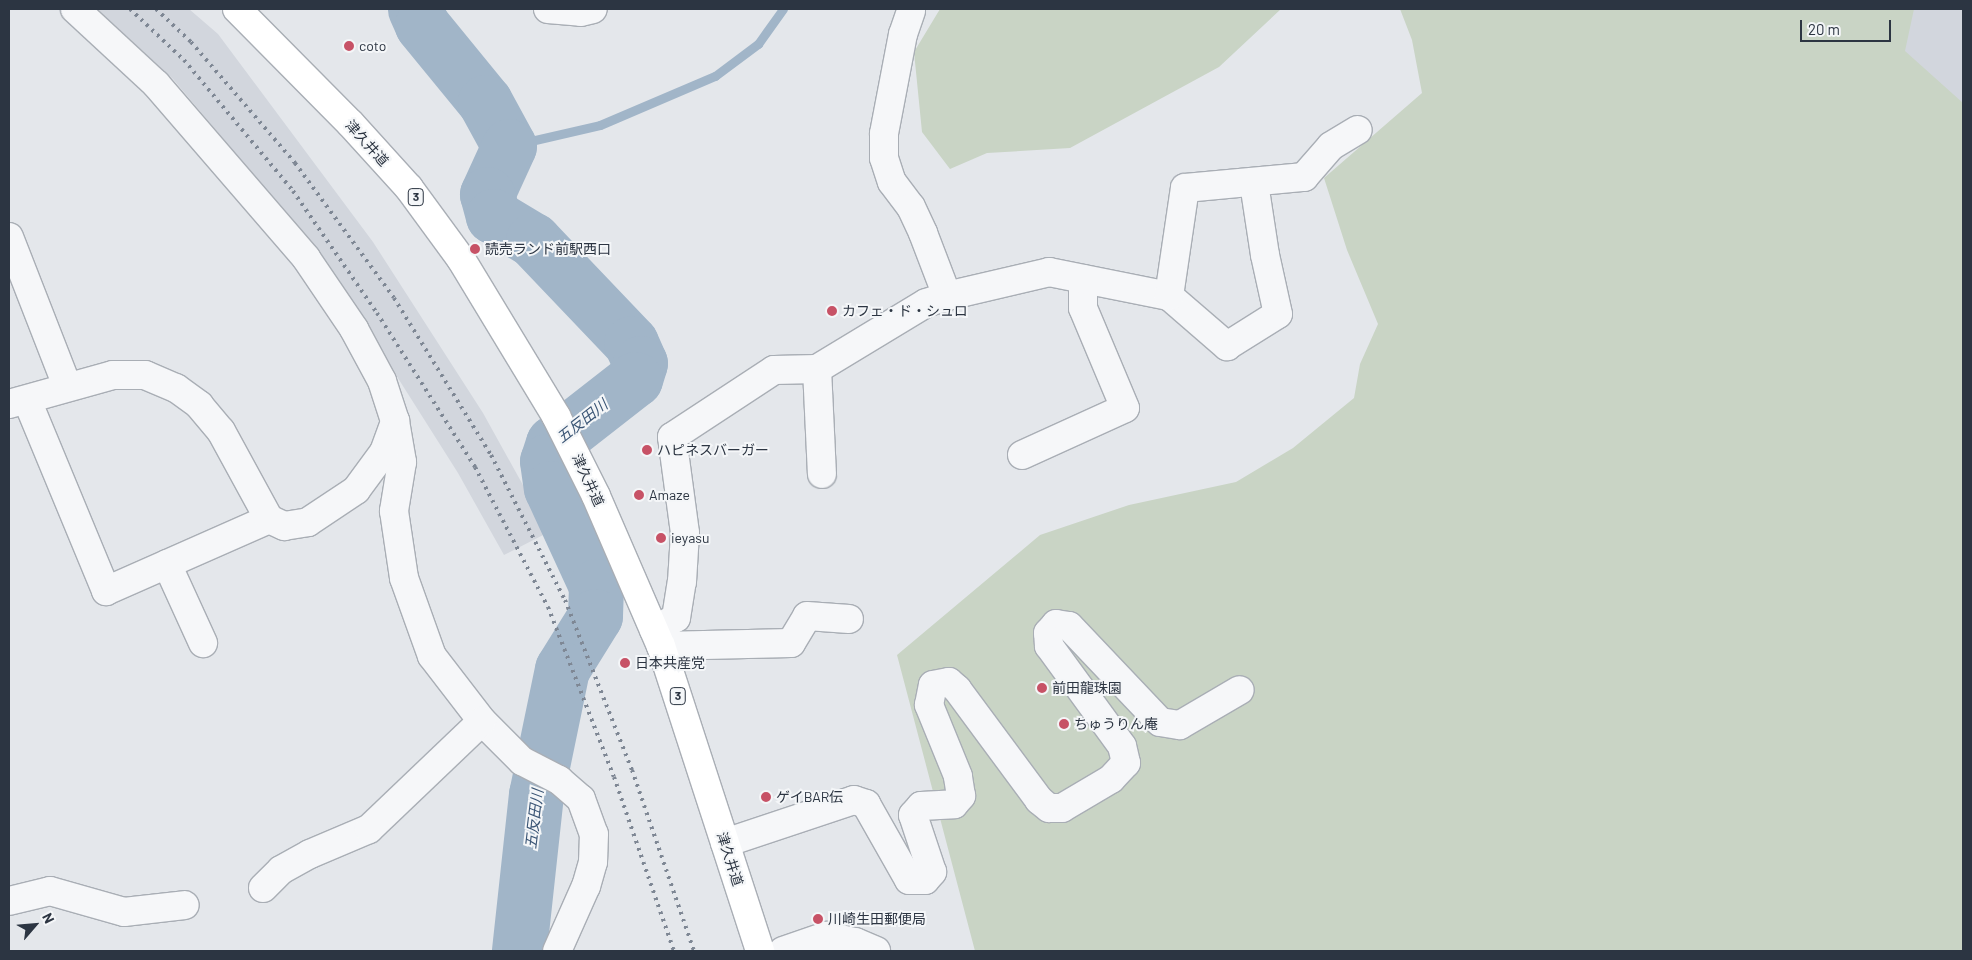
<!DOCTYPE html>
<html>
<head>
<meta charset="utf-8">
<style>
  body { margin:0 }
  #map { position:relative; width:1972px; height:960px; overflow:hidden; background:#e4e7eb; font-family:Barlow,"Noto Sans JP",sans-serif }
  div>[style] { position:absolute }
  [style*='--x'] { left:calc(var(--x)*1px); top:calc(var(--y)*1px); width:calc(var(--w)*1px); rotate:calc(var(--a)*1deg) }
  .built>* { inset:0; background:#d2d6dd }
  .green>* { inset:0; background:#c9d4c5 }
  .stream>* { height:9px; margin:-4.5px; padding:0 4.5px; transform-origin:4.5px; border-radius:4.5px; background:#a1b5c8 }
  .river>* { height:55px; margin:-27.5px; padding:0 27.5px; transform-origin:27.5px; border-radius:27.5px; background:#a1b5c8 }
  .roads { filter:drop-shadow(1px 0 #a9aeb5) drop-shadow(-1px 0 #a9aeb5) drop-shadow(0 1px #a9aeb5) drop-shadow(0 -1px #a9aeb5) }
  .minor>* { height:28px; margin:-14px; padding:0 14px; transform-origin:14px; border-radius:14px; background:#f6f7f9 }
  .major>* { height:28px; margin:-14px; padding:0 14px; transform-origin:14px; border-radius:14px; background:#fff }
  .rail>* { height:4px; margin-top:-2px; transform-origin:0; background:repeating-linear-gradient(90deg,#7e8794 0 2.5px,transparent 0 7.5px) }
  .dots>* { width:14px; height:14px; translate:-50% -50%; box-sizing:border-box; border:2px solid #f4f6f8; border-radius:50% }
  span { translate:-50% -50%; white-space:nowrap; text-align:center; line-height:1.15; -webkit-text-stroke:4px #f4f6f8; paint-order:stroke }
  .shield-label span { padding:1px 4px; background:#f4f6f8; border:1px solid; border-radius:4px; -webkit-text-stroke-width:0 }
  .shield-label { font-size:12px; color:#2c3542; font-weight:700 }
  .poi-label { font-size:14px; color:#2c3542 }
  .left { translate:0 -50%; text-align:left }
  .street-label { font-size:14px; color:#2c3542 }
  .water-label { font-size:15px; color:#395474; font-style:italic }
  .frame { position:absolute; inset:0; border:10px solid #2c3542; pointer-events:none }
  .north { position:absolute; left:10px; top:900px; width:50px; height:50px; -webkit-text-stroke:4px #f4f6f8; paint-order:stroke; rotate:63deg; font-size:14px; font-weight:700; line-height:20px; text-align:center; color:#2c3542 }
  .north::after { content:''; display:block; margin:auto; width:18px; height:22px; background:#2c3542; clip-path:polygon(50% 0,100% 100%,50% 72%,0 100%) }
  .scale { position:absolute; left:1800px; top:20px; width:91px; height:22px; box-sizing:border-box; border:2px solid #2c3542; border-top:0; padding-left:6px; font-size:15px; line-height:18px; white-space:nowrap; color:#2c3542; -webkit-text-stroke:4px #f4f6f8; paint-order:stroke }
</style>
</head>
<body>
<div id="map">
  <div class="built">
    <div style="clip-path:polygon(97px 9px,189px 9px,218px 34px,373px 242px,483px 413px,549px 532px,504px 555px,458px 473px,396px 375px,278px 204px,173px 79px)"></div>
    <div style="clip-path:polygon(1827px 9px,1963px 9px,1963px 129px)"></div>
  </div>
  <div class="green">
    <div style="clip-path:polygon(940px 9px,1281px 9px,1219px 67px,1070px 148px,987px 153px,950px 169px,922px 132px,914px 52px)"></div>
    <div style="clip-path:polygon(1400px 9px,1914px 9px,1905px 51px,1963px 103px,1963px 951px,975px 951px,897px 655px,1040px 535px,1129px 505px,1236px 482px,1293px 448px,1354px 398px,1360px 364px,1378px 324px,1347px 250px,1324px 178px,1422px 93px,1412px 40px)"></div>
  </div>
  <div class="stream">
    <div style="--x:509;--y:146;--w:93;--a:-13"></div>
    <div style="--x:600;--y:125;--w:125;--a:-23.1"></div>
    <div style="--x:715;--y:76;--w:54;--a:-36.7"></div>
    <div style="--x:758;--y:44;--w:43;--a:-54.5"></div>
  </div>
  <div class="river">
    <div style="--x:415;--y:9;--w:17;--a:66"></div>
    <div style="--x:422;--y:25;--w:99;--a:50.7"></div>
    <div style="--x:485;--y:102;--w:50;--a:61.4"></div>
    <div style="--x:509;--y:146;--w:53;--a:114.6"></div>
    <div style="--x:487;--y:194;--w:23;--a:75"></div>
    <div style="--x:493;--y:216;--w:47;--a:31"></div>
    <div style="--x:533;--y:240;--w:142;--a:46.4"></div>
    <div style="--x:631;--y:343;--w:22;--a:66"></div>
    <div style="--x:640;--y:363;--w:17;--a:107"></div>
    <div style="--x:635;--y:379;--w:104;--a:142"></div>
    <div style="--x:553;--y:443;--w:19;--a:108"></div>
    <div style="--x:547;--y:461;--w:27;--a:82"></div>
    <div style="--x:551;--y:488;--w:108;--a:65.3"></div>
    <div style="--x:596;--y:586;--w:30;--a:92"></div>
    <div style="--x:595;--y:616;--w:62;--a:121.9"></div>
    <div style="--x:562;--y:669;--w:128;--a:101.7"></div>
    <div style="--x:536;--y:794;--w:158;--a:96.2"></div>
  </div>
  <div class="roads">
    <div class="minor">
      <div style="--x:75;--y:9;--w:110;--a:42.8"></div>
      <div style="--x:156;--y:84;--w:230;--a:49.2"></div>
      <div style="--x:306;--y:258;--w:86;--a:55.9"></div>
      <div style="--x:354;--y:329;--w:59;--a:61.7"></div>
      <div style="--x:382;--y:381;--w:42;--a:72"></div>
      <div style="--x:395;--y:421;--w:42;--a:80.3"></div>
      <div style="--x:402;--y:462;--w:50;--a:99.3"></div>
      <div style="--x:394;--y:511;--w:68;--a:81.5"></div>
      <div style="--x:404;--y:578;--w:83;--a:70.3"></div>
      <div style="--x:432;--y:656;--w:82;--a:52.4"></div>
      <div style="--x:482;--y:721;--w:57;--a:45"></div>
      <div style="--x:522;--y:761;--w:42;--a:27.2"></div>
      <div style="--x:559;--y:780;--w:29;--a:41"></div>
      <div style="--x:581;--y:799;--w:37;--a:70"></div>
      <div style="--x:594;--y:834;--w:28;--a:92"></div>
      <div style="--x:593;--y:862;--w:25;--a:106"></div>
      <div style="--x:586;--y:886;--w:71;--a:114"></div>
      <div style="--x:548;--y:9;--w:33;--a:5"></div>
      <div style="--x:581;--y:12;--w:12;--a:-14"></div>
      <div style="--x:911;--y:11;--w:24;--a:109"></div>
      <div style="--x:903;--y:34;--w:102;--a:100.8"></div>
      <div style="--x:884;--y:134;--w:24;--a:90"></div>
      <div style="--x:884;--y:158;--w:25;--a:72"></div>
      <div style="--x:892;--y:182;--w:31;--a:53"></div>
      <div style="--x:911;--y:207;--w:29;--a:65"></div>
      <div style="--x:923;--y:233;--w:67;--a:69.1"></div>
      <div style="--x:9;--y:237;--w:160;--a:68.7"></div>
      <div style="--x:1169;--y:296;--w:77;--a:40.8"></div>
      <div style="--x:1227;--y:346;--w:60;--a:-32.1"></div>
      <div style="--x:1278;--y:314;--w:60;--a:-102.4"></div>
      <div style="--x:1265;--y:255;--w:73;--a:-98.7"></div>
      <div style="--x:817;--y:369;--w:105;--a:87.3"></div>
      <div style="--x:27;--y:400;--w:207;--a:67.5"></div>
      <div style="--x:106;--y:591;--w:178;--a:-23.8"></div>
      <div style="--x:9;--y:404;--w:108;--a:-15.6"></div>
      <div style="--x:113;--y:375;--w:32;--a:0"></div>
      <div style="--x:145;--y:375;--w:34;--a:23"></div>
      <div style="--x:176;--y:388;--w:29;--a:36"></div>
      <div style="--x:199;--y:405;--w:34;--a:50"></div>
      <div style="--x:221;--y:431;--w:100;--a:61.4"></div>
      <div style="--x:269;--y:519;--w:17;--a:25"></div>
      <div style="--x:284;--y:526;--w:24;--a:-9"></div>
      <div style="--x:308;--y:522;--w:58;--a:-33.7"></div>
      <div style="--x:356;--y:490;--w:47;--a:-53.6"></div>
      <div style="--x:384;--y:452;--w:33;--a:-70"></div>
      <div style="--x:1022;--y:455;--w:113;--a:-24.5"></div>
      <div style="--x:1125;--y:408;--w:108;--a:-112.8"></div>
      <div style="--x:1083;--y:308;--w:29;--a:-90"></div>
      <div style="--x:167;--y:564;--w:87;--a:65.5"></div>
      <div style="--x:654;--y:630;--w:25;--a:-29"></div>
      <div style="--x:676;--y:618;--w:36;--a:-81"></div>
      <div style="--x:682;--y:582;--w:49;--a:-86.5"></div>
      <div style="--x:685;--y:533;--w:97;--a:-97.7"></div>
      <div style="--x:672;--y:437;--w:122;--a:-33.3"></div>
      <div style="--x:774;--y:370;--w:43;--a:-1.3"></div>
      <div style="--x:817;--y:369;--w:127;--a:-31.2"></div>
      <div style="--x:926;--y:303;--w:22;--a:-18"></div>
      <div style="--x:947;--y:296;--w:105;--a:-13.2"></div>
      <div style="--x:1049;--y:272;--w:122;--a:11.3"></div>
      <div style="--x:1169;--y:296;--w:109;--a:-81.6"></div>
      <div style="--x:1185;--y:188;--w:120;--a:-5.3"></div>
      <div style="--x:1304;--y:177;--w:41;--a:-48.9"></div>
      <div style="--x:1331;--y:146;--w:31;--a:-31"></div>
      <div style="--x:661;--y:646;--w:130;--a:-1.3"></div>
      <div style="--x:791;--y:643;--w:31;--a:-59"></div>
      <div style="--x:807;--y:616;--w:42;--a:4.1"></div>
      <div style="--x:725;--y:843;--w:136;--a:-18.4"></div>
      <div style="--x:854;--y:800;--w:13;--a:18"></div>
      <div style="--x:866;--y:804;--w:87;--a:60.5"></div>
      <div style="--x:909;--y:880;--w:16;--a:0"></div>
      <div style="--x:925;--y:880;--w:11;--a:-49"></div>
      <div style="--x:932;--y:872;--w:60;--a:-108.4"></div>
      <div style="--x:913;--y:815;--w:12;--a:-48"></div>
      <div style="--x:921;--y:806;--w:33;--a:-3"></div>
      <div style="--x:954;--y:804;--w:11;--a:-49"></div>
      <div style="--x:961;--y:796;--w:20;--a:-99"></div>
      <div style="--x:958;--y:776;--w:77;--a:-112.2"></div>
      <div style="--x:929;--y:705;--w:20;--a:-79"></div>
      <div style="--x:933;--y:685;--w:16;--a:-11"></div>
      <div style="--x:949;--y:682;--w:11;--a:41"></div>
      <div style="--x:957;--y:689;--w:138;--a:53.5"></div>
      <div style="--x:1039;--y:800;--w:13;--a:39"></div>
      <div style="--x:1049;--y:808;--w:13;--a:0"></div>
      <div style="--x:1062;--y:808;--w:57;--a:-30.6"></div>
      <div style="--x:1111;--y:779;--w:22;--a:-47"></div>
      <div style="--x:1126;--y:763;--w:17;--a:-103"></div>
      <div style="--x:1122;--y:746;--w:124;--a:-126.1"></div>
      <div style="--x:1049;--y:646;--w:13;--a:-94"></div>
      <div style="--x:1048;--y:633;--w:12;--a:-48"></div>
      <div style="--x:1056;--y:624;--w:13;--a:9"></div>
      <div style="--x:1069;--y:626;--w:132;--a:46.5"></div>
      <div style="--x:1160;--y:722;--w:20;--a:9"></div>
      <div style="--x:1180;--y:725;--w:69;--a:-30.3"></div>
      <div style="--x:263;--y:888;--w:25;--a:-45"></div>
      <div style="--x:281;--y:870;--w:33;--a:-29"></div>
      <div style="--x:310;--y:854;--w:64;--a:-23"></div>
      <div style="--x:369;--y:829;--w:156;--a:-43.7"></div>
      <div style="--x:9;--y:901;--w:42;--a:-13.7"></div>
      <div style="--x:50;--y:891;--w:77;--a:15.8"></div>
      <div style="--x:124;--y:912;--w:61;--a:-6.5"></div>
      <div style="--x:783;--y:951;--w:46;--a:-19.2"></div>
      <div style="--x:826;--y:936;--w:30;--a:12"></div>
      <div style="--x:855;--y:942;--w:23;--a:23"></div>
    </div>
    <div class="major">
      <div style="--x:237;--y:9;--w:161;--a:45.3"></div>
      <div style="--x:350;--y:123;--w:88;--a:47.8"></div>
      <div style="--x:409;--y:188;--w:88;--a:53.8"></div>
      <div style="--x:461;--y:259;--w:184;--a:58.8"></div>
      <div style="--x:556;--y:416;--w:89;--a:63.4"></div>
      <div style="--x:596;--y:496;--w:163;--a:66.6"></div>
      <div style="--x:661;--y:646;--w:321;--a:72"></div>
    </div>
  </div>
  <div class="rail">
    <div style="--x:130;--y:9;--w:74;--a:43.4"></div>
    <div style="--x:184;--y:60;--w:170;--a:50.2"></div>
    <div style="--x:293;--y:191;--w:148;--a:55.5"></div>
    <div style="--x:377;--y:313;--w:183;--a:57.5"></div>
    <div style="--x:475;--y:467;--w:158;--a:62.5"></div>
    <div style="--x:548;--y:607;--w:182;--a:68.8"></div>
    <div style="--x:614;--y:777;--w:184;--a:71"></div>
    <div style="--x:156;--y:9;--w:48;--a:43.3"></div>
    <div style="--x:191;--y:42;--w:160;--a:49.3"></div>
    <div style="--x:295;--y:163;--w:167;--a:53.7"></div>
    <div style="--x:394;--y:298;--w:185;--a:58.3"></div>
    <div style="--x:491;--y:455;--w:163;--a:63"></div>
    <div style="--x:565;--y:600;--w:183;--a:68.5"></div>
    <div style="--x:632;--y:770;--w:191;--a:71.1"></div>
  </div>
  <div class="dots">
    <div style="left:349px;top:46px;background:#c75266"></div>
    <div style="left:475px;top:249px;background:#c75266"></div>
    <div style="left:832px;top:311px;background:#c75266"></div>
    <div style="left:647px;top:450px;background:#c75266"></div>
    <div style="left:639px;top:495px;background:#c75266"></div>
    <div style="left:661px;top:538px;background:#c75266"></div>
    <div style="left:625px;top:663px;background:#c75266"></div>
    <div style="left:1042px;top:688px;background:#c75266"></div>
    <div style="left:1064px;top:724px;background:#c75266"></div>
    <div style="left:766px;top:797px;background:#c75266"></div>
    <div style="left:818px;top:919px;background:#c75266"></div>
  </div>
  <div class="shield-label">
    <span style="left:416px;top:197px">3</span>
    <span style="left:678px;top:696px">3</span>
  </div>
  <div class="poi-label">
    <span class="left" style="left:359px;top:46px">coto</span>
    <span class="left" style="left:485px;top:249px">読売ランド前駅西口</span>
    <span class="left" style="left:842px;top:311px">カフェ・ド・シュロ</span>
    <span class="left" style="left:657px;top:450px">ハピネスバーガー</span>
    <span class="left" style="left:649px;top:495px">Amaze</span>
    <span class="left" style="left:671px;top:538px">ieyasu</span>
    <span class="left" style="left:635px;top:663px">日本共産党</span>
    <span class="left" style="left:1052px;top:688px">前田龍珠園</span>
    <span class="left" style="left:1074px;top:724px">ちゅうりん庵</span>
    <span class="left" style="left:776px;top:797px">ゲイBAR伝</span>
    <span class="left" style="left:828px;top:919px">川崎生田郵便局</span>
  </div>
  <div class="street-label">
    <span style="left:367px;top:143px;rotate:48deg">津久井道</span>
    <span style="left:588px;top:480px;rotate:65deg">津久井道</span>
    <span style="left:730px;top:859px;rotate:72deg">津久井道</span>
  </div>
  <div class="water-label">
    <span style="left:582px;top:421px;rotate:-38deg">五反田川</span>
    <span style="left:534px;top:819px;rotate:-83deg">五反田川</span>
  </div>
  <div class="frame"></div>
  <div class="north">N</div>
  <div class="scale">20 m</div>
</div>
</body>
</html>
